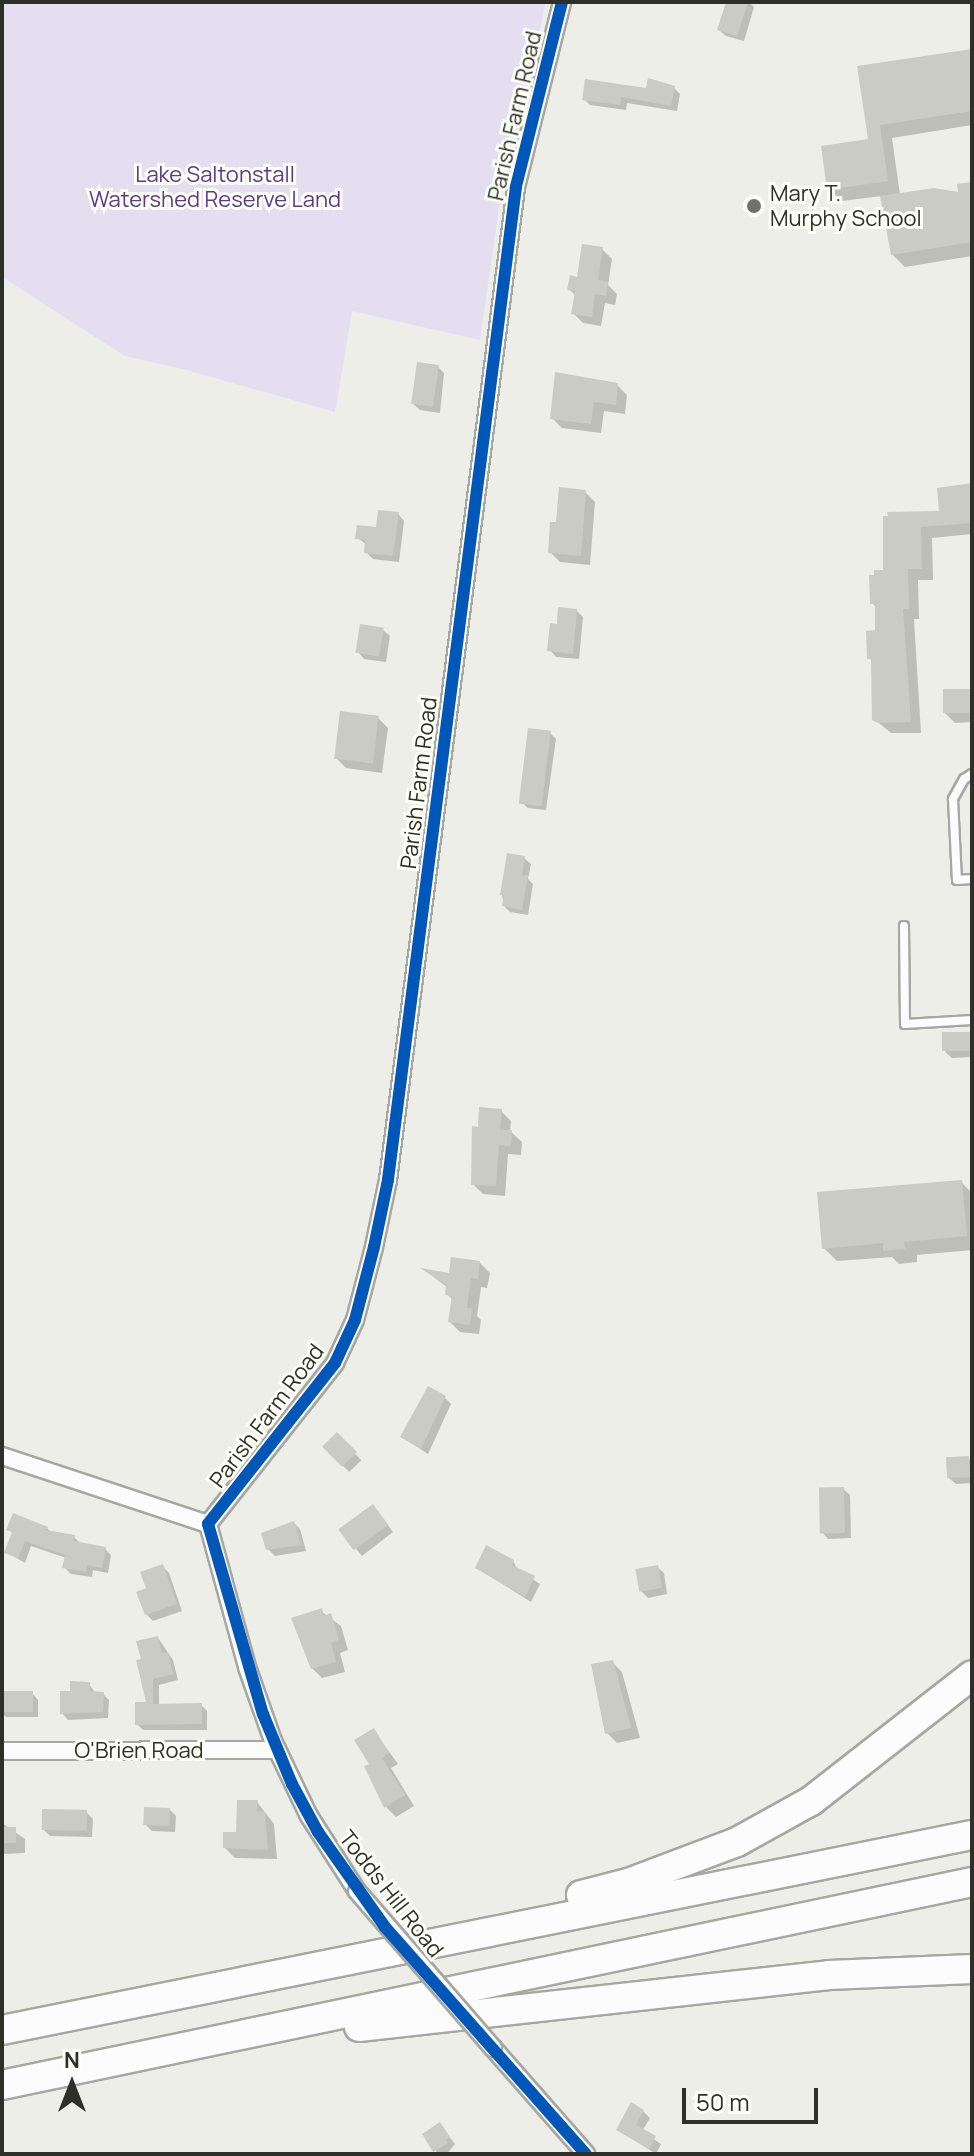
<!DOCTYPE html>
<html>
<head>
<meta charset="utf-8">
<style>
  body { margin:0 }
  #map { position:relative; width:974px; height:2156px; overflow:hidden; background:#eeeee8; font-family:Manrope,sans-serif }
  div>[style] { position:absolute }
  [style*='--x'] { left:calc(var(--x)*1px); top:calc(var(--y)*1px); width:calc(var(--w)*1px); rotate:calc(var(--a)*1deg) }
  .green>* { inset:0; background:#e5def1 }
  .shadow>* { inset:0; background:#0003; transform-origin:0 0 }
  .building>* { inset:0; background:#cbcbc6; transform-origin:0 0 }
  .roads { filter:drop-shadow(2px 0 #a7a7a2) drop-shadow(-2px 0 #a7a7a2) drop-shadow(0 2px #a7a7a2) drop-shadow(0 -2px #a7a7a2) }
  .lane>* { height:8px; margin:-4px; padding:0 4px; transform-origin:4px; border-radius:4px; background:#fcfcfc }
  .street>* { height:16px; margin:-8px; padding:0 8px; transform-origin:8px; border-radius:8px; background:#fcfcfc }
  .highway>* { height:28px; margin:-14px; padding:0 14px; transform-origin:14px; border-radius:14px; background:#fcfcfc }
  .bridges { filter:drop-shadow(2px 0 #a7a7a2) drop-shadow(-2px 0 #a7a7a2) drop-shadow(0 2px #a7a7a2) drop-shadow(0 -2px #a7a7a2) }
  .street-bridge>* { height:16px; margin:-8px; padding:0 8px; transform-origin:8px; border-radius:8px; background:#fcfcfc }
  .cycleway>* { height:12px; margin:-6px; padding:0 6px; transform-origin:6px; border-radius:6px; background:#0057b8 }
  .dots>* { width:22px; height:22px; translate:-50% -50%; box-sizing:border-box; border:4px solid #fefff7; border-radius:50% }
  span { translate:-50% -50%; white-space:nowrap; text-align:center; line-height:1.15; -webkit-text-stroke:6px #fefff7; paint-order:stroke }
  .street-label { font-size:22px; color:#2f2f2a }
  .park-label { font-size:22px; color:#5a3b8a }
  .poi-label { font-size:22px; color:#2f2f2a }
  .left { translate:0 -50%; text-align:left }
  .frame { position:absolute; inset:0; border:4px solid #2f2f2a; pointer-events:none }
  .north { position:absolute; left:32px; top:2044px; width:80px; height:80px; -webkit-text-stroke:6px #fefff7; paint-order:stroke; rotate:0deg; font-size:22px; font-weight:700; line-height:32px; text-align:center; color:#2f2f2a }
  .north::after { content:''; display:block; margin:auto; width:28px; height:36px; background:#2f2f2a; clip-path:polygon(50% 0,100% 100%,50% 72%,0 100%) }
  .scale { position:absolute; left:682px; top:2088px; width:136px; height:36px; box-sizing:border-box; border:4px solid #2f2f2a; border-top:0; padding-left:10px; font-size:24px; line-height:28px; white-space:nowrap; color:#2f2f2a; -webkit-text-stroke:6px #fefff7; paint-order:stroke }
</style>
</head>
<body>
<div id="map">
  <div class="green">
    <div style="clip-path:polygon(2px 2px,546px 2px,499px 209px,480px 340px,352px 311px,335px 412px,183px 369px,125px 356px,2px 277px)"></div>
  </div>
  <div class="shadow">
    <div style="clip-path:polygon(728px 2px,749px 2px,754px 7px,744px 41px,726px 36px,719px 30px)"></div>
    <div style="clip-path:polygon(972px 51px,972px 125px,892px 138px,900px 195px,961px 194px,972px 184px,972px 256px,905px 267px,892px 254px,882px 196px,842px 201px,829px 189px,870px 141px,859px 67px)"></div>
    <div style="clip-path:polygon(674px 88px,680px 94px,677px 111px,627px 103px,626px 110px,590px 105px,584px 99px)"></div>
    <div style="clip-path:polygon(602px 249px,612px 259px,608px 285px,617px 294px,615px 305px,605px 303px,601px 326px,583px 323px,573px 313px,576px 296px,569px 289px)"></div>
    <div style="clip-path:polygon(438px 367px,444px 373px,440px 413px,420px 410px,413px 404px)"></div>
    <div style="clip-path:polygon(617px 385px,627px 395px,625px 414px,604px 411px,601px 433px,562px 428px,552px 418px)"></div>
    <div style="clip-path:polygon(972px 486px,972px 534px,932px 538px,933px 580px,918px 580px,919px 619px,914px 619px,921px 733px,891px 733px,874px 719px,873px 662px,869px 658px,877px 632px,877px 608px,872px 603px,885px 572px,885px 518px,941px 513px)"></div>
    <div style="clip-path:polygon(585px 492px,595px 502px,590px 565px,560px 562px,550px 552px)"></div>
    <div style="clip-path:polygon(398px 514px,404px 521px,399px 562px,373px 559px,366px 552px,367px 545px,358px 538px)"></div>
    <div style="clip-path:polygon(576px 610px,583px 617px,579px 659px,556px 657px,550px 650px,558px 626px)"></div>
    <div style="clip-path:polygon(383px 630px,390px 636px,386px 662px,364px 659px,358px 652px)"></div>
    <div style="clip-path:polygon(972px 691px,972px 722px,955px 723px,945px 713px)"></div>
    <div style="clip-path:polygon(378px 718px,388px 728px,382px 773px,346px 768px,336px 758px)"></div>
    <div style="clip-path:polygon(550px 733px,556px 739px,546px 810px,528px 808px,521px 802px)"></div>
    <div style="clip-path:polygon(524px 858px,531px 864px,528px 879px,533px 884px,528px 915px,510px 912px,504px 906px,502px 894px)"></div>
    <div style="clip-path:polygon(972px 1034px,972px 1057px,952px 1058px,945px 1052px)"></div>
    <div style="clip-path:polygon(501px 1111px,511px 1121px,510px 1131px,522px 1142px,521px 1155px,508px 1154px,505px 1196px,483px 1194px,473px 1184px,480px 1129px)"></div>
    <div style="clip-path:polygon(961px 1182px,972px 1193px,972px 1250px,917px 1255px,917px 1262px,899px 1264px,892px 1257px,837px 1261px,824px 1248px)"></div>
    <div style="clip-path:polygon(480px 1263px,490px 1273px,487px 1288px,481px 1287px,477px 1316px,481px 1320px,479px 1334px,460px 1332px,450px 1322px,453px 1300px,447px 1294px,448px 1288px,426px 1271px,451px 1276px)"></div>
    <div style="clip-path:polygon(444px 1397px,451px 1404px,428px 1454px,402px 1437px)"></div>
    <div style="left:337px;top:1435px;width:35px;height:17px;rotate:46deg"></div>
    <div style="clip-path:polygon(968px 1458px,972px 1462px,972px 1483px,956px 1484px,949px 1478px)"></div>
    <div style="clip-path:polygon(843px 1489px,850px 1495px,851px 1538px,828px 1539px,822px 1532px)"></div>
    <div style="clip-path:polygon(379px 1513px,393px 1532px,362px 1556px,356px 1549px)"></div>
    <div style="clip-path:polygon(294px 1523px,300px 1529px,306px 1551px,275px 1556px,268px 1549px)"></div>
    <div style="clip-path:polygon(47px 1528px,51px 1533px,74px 1537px,80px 1543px,105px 1549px,111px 1555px,108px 1573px,93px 1570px,92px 1577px,71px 1574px,64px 1567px,66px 1558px,31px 1546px,25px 1563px,6px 1552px,13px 1534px,9px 1530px)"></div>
    <div style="clip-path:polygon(513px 1561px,518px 1570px,540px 1584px,531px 1602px,477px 1568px)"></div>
    <div style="clip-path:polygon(163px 1567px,169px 1573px,182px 1611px,153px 1621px,146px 1614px,148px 1590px)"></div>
    <div style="clip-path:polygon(657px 1567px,664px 1573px,667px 1594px,648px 1598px,641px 1591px)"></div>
    <div style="clip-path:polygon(321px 1611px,341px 1626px,348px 1650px,340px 1653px,345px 1672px,322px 1678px,312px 1668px)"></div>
    <div style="clip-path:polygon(158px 1638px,173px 1660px,178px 1680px,159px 1685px,159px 1706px,201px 1705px,207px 1711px,207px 1730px,143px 1730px,137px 1724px,149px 1704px,143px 1661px)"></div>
    <div style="clip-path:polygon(612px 1662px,622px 1672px,640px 1738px,617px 1743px,607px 1733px)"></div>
    <div style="clip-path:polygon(89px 1684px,96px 1694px,103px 1694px,109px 1700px,108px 1718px,68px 1720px,62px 1713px,72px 1693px)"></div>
    <div style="clip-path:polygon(2px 1693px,32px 1693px,38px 1700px,38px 1717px,6px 1717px,2px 1713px)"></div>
    <div style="clip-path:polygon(374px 1731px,398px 1764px,391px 1768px,414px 1806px,396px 1817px,386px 1807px,371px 1764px)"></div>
    <div style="clip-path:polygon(257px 1802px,274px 1824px,277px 1859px,235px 1858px,225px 1848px,238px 1834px)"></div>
    <div style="clip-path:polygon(170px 1810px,176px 1816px,175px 1832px,152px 1831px,145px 1824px)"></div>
    <div style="clip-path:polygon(86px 1812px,93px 1819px,92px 1837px,50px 1836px,43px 1829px)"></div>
    <div style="clip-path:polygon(2px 1823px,25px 1839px,25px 1853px,2px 1854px)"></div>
    <div style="clip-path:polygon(643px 2111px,650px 2118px,642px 2131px,661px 2144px,656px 2154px,618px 2130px)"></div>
    <div style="clip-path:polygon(440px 2125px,455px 2144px,447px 2154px,438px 2154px,425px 2135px)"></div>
  </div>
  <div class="building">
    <div style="clip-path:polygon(726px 2px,748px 2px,737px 36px,717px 30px)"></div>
    <div style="clip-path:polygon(972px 49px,972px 111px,880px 125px,888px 181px,827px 190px,821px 146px,868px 139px,857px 66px)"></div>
    <div style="clip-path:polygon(648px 78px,675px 86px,671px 106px,621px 97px,620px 105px,582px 100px,585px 79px,646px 88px)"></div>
    <div style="clip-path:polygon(972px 182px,972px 242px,891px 255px,880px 196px,934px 188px,958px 192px,957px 184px)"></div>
    <div style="clip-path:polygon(582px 244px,603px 247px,598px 280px,608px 282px,606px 296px,595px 294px,592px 317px,571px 314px,575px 291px,567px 290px,570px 275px,577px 277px)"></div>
    <div style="left:417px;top:362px;width:22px;height:42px;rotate:8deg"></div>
    <div style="clip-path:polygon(555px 372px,618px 383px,616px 405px,594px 402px,591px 424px,550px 419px)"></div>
    <div style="clip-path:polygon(972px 483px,972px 523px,921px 527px,922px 569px,908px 569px,909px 609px,903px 609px,911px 722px,878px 723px,872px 720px,871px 659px,867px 659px,866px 631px,875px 630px,875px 604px,870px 604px,869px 575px,874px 575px,874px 570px,883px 570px,883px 516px,888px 516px,887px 512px,939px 511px,937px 488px)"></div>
    <div style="clip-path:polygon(559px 487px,586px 490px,581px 556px,548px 553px,550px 522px,556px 522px)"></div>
    <div style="clip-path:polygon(378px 510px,399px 512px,393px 556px,364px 553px,365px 540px,355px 539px,357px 525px,376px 527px)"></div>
    <div style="clip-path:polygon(558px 607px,577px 609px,573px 654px,547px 651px,550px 623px,557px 624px)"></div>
    <div style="left:360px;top:624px;width:24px;height:29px;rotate:9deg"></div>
    <div style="left:972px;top:689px;width:24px;height:29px;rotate:90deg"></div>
    <div style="left:340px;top:711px;width:39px;height:48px;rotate:7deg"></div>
    <div style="left:528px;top:728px;width:23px;height:76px;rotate:7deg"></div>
    <div style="clip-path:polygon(507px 853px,525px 856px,522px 875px,528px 875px,522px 910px,502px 906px,504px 895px,500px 895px)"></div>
    <div style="left:972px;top:1032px;width:19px;height:30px;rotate:90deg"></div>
    <div style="clip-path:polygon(479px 1107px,502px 1109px,500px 1130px,512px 1130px,511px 1146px,499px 1145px,496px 1186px,471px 1185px,472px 1126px,478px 1127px)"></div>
    <div style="clip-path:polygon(962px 1180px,967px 1236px,904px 1242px,905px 1249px,883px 1251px,883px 1243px,822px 1249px,817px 1192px)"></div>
    <div style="clip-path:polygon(451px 1257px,480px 1261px,478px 1279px,471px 1278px,467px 1308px,472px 1308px,470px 1325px,448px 1322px,452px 1296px,445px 1295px,446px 1285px,420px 1268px,449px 1273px)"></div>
    <div style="clip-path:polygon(428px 1386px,446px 1396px,421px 1449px,400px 1437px)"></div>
    <div style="left:337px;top:1432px;width:28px;height:21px;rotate:45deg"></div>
    <div style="left:969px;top:1456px;width:21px;height:23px;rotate:87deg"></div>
    <div style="left:844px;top:1487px;width:46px;height:25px;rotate:89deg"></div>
    <div style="left:373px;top:1504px;width:26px;height:43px;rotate:54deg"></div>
    <div style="clip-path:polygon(13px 1513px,48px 1527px,46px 1530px,75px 1535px,74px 1541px,106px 1547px,102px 1568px,87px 1565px,86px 1572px,62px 1568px,65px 1555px,25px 1541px,18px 1558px,4px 1553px,12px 1532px,6px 1530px)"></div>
    <div style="clip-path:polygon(294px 1521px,301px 1545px,266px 1550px,261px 1533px)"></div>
    <div style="clip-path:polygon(486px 1545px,514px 1560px,512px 1565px,535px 1576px,525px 1597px,475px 1568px)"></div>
    <div style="clip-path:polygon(163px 1564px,177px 1604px,145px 1615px,136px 1592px,146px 1588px,140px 1572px)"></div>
    <div style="left:658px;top:1565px;width:23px;height:23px;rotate:80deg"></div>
    <div style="clip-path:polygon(322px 1608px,324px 1616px,331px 1613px,339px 1640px,331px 1643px,336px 1662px,311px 1669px,291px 1618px)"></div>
    <div style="clip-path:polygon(158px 1636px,162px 1653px,168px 1652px,173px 1674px,153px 1679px,153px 1704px,202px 1703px,202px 1724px,135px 1725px,135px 1702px,146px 1702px,136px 1660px,141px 1659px,136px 1641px)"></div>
    <div style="clip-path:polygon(613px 1660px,631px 1728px,605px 1734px,591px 1664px)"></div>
    <div style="clip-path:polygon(70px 1681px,90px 1682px,90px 1691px,104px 1692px,103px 1712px,60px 1714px,60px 1691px,70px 1691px)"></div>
    <div style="left:2px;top:1691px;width:31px;height:21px"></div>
    <div style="clip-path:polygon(374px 1728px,389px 1753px,382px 1758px,405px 1795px,384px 1808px,364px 1766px,369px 1764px,354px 1740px)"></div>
    <div style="clip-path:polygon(237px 1800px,258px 1800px,257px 1811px,265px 1812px,268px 1850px,223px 1848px,223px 1832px,236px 1832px)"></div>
    <div style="left:144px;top:1807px;width:26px;height:18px;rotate:2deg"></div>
    <div style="left:42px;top:1809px;width:45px;height:21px;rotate:1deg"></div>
    <div style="left:2px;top:1827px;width:14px;height:16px"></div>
    <div style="clip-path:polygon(631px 2102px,644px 2110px,636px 2125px,656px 2136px,649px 2149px,616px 2130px)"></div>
    <div style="clip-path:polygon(440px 2122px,450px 2137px,446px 2140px,448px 2143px,433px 2152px,422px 2134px)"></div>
  </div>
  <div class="roads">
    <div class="lane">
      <div style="--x:972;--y:774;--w:9;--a:148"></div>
      <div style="--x:964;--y:779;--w:23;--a:119"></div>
      <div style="--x:953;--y:799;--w:81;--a:87.2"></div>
      <div style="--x:957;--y:880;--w:15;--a:-4"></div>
      <div style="--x:904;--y:926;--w:98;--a:89.4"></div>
      <div style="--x:905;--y:1024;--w:67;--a:-3.4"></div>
    </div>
    <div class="street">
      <div style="--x:2;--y:1456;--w:217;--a:18.3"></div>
      <div style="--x:208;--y:1524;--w:205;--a:-51.7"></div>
      <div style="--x:335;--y:1363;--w:47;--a:-65.1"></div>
      <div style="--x:355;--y:1320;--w:75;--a:-75.4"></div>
      <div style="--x:374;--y:1247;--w:68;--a:-78.2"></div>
      <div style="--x:388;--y:1180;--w:1001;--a:-82.65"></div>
      <div style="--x:516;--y:187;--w:191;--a:-76"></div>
      <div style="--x:208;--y:1524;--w:148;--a:74.7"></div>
      <div style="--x:247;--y:1667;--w:78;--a:70.6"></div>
      <div style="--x:273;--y:1741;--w:83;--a:64.4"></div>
      <div style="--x:309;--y:1816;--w:89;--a:57.4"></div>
      <div style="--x:2;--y:1751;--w:275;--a:-0.2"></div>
      <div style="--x:493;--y:2048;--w:141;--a:48.7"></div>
    </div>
    <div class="highway">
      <div style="--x:581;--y:1895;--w:49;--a:-14.3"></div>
      <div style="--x:628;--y:1883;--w:116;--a:-20.6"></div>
      <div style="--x:737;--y:1842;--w:85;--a:-29"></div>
      <div style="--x:811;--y:1801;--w:204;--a:-38"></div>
      <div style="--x:359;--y:2027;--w:473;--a:-6.3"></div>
      <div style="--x:829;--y:1975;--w:143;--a:-2.4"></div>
      <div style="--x:2;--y:2030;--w:989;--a:-11.37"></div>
      <div style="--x:2;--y:2085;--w:991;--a:-11.82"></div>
    </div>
  </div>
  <div class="bridges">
    <div class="street-bridge">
      <div style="--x:357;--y:1891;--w:208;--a:49.1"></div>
    </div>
  </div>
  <div class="cycleway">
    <div style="--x:562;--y:2;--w:191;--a:104"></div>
    <div style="--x:516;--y:187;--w:1001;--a:97.35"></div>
    <div style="--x:388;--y:1180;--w:68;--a:101.8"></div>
    <div style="--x:374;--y:1247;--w:75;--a:104.6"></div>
    <div style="--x:355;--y:1320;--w:47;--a:114.9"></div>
    <div style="--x:335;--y:1363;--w:205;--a:128.3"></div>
    <div style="--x:208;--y:1524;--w:198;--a:73.9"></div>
    <div style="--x:263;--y:1714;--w:76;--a:67.5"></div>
    <div style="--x:292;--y:1784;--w:55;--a:61.6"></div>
    <div style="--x:318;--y:1832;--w:116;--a:54.8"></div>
    <div style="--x:385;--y:1927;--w:303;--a:48.5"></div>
  </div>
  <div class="dots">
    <div style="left:754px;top:206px;background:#72726c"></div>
  </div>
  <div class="street-label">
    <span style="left:515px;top:116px;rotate:-77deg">Parish Farm Road</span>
    <span style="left:419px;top:783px;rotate:-83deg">Parish Farm Road</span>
    <span style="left:267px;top:1416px;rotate:-53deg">Parish Farm Road</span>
    <span style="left:139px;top:1751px">O'Brien Road</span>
    <span style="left:391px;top:1894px;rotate:52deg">Todds Hill Road</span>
  </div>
  <div class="park-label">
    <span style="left:215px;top:187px">Lake Saltonstall<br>Watershed Reserve Land</span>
  </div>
  <div class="poi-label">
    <span class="left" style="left:770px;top:206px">Mary T.<br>Murphy School</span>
  </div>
  <div class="frame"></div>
  <div class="north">N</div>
  <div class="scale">50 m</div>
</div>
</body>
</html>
